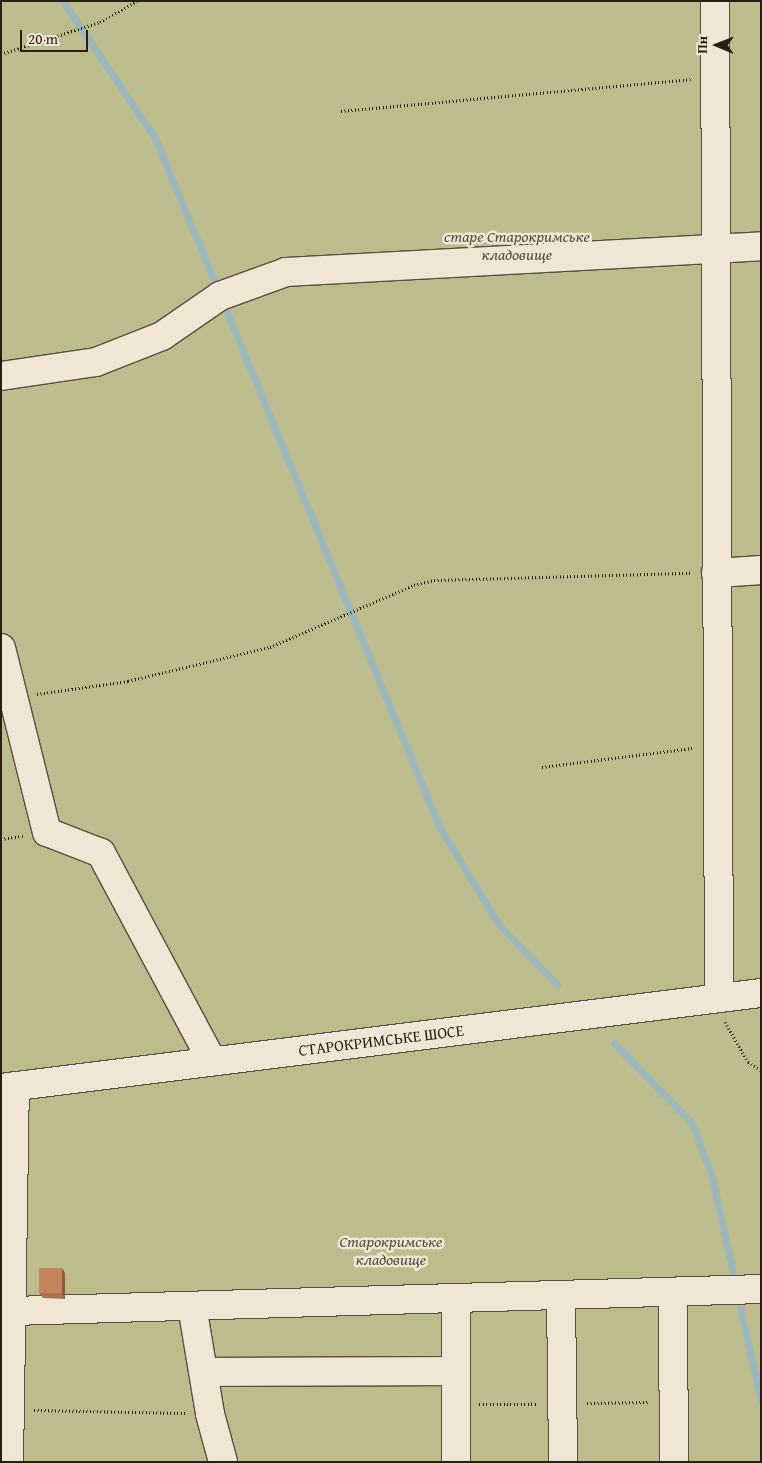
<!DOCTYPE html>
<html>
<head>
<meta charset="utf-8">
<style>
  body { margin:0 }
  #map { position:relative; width:762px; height:1463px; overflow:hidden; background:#e9d8bf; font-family:"Gentium Book Plus",serif }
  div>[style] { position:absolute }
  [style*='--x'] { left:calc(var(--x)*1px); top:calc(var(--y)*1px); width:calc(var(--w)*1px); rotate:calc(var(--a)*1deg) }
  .green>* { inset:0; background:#bdbc8d; transform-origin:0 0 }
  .stream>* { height:7px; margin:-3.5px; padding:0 3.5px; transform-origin:3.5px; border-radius:3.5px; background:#9cb8bc }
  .path>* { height:3px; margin-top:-1.5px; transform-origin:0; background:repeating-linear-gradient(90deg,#2a1e13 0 1px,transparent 0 3.5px) }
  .roads { filter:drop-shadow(1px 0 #5a4c3e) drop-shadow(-1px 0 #5a4c3e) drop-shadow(0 1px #5a4c3e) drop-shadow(0 -1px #5a4c3e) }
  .minor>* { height:28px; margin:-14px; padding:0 14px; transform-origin:14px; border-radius:14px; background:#f1e6d5 }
  .wall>* { inset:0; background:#aa7250 }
  .shaded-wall>* { inset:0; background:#8b5c41 }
  .building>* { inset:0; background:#c6845d; transform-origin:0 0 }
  span { translate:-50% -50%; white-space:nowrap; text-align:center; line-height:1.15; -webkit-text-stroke:5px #f1e6d5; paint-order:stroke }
  .park-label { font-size:16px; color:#564d38; font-style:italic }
  .street-label { font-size:16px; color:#2a1e13 }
  .frame { position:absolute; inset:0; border:2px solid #2a1e13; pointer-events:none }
  .north { position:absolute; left:692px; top:20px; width:50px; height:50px; -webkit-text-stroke:4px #f1e6d5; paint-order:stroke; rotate:271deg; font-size:14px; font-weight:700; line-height:20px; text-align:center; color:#2a1e13 }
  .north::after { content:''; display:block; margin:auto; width:18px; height:22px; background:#2a1e13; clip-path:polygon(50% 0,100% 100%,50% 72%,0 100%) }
  .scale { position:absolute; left:20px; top:30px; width:68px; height:22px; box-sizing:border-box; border:2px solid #2a1e13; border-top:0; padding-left:6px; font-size:15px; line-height:18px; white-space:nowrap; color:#2a1e13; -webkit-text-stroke:4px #f1e6d5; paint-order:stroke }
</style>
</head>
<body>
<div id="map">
  <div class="green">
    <div style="left:1px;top:1px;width:760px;height:1461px"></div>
  </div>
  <div class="stream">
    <div style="--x:63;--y:1;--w:165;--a:56.1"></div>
    <div style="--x:155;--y:138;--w:165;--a:67.5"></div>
    <div style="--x:222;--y:300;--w:569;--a:67.58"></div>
    <div style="--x:439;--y:826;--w:116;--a:58.8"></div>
    <div style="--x:499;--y:925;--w:83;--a:45.5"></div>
    <div style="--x:614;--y:1043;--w:110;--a:45.7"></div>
    <div style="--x:691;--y:1122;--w:55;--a:68.6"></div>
    <div style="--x:711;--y:1173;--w:101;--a:77.5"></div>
    <div style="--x:740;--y:1308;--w:95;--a:77.3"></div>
  </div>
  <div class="path">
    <div style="--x:1;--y:54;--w:104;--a:-17.9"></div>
    <div style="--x:100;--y:22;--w:43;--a:-29.6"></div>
    <div style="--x:341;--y:111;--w:351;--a:-5.2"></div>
    <div style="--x:37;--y:694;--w:92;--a:-8.1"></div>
    <div style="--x:128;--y:681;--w:146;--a:-13.5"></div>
    <div style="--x:270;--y:647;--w:157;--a:-23.3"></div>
    <div style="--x:414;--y:585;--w:21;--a:-14"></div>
    <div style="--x:434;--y:580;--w:258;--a:-1.6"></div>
    <div style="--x:542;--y:767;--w:152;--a:-7.2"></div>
    <div style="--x:1;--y:839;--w:22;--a:-8"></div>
    <div style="--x:725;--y:1022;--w:46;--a:60.1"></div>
    <div style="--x:748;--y:1062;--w:15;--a:32"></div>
    <div style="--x:587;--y:1403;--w:63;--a:-0.9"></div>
    <div style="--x:479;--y:1404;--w:59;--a:0"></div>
    <div style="--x:34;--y:1410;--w:151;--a:1.1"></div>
  </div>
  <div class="roads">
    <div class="minor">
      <div style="--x:715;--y:1;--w:997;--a:89.77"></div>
      <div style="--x:1;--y:376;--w:96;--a:-8.4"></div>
      <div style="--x:96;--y:362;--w:71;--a:-21.5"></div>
      <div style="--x:162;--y:336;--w:70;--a:-34.6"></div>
      <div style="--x:220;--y:296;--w:70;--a:-20"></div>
      <div style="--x:286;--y:272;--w:476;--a:-3.1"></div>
      <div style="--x:716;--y:573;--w:45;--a:-3.8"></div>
      <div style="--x:1;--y:648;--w:190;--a:76"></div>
      <div style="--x:47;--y:832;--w:58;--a:21.3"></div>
      <div style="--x:101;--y:853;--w:236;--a:61.9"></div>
      <div style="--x:1;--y:1088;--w:766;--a:-7.13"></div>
      <div style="--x:673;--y:1292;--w:170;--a:89.7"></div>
      <div style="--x:561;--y:1295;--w:167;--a:89.3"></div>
      <div style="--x:192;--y:1306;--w:109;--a:80.5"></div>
      <div style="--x:210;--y:1414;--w:50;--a:74.8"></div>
      <div style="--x:12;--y:1311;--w:749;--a:-1.68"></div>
      <div style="--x:205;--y:1372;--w:251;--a:-0.2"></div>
      <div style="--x:9;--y:1462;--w:376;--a:-89.1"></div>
      <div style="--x:456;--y:1462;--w:164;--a:-90"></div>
    </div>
  </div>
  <div class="wall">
    <div style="clip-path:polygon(65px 1273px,65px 1299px,43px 1298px,39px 1293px)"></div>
  </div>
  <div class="shaded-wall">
    <div style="clip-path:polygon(62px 1268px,65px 1273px,65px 1299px,61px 1293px)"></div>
  </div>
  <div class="building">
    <div style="left:39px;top:1268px;width:23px;height:25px"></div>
  </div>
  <div class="park-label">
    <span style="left:517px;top:245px">старе Старокримське<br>кладовище</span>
    <span style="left:391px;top:1250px">Старокримське<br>кладовище</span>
  </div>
  <div class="street-label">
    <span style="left:381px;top:1040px;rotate:-7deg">СТАРОКРИМСЬКЕ ШОСЕ</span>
  </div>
  <div class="frame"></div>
  <div class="north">Пн</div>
  <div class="scale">20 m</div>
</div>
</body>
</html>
